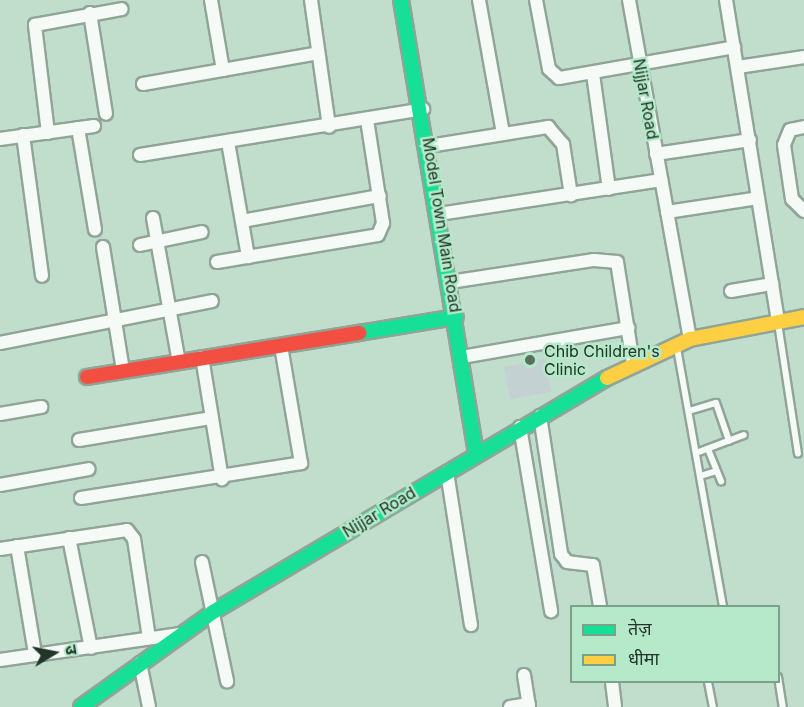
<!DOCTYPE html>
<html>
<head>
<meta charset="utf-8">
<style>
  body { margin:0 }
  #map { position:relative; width:804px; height:707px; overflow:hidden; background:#c1ddcc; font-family:Inter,"Noto Sans Devanagari",sans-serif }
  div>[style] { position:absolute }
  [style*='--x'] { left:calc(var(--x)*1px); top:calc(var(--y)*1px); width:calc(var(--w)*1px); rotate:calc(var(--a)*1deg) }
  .building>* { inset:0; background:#c3d1d3; transform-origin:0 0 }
  .roads { filter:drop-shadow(2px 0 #90a598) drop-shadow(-2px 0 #90a598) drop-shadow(0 2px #90a598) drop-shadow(0 -2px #90a598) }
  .lane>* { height:6px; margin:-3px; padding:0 3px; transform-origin:3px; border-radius:3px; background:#f6faf7 }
  .street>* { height:12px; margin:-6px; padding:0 6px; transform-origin:6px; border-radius:6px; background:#f6faf7 }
  .fast>* { height:14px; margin:-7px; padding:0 7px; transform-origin:7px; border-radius:7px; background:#16e098 }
  .slow>* { height:14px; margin:-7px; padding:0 7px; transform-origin:7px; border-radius:7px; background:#ffcf43 }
  .jam>* { height:14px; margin:-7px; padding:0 7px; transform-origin:7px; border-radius:7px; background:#f24e42 }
  .dots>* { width:16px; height:16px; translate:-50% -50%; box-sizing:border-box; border:3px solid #b5e9c9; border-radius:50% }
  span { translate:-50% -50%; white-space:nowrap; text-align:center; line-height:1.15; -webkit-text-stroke:5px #b5e9c9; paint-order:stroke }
  .street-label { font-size:16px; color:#213529 }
  .poi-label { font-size:16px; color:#213529 }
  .left { translate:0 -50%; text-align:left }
  .legend { position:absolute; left:570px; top:605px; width:210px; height:78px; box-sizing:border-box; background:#b5e9c9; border:2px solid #7aa189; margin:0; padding:8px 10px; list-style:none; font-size:18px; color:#213529 }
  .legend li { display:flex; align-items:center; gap:12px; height:30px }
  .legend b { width:30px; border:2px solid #7aa189 }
  .north { position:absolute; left:24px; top:623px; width:60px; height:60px; -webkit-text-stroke:4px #b5e9c9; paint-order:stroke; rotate:80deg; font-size:16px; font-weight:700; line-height:24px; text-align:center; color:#213529 }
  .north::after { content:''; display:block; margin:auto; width:21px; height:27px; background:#213529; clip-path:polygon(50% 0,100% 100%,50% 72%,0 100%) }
</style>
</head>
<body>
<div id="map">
  <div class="building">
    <div style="left:545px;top:359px;width:33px;height:42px;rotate:79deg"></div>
  </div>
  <div class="roads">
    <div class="lane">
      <div style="--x:778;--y:323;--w:132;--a:81.3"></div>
      <div style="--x:677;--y:348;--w:262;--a:79.9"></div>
      <div style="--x:689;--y:411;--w:28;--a:-17"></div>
      <div style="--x:716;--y:403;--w:40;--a:71.1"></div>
      <div style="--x:708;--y:449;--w:35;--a:68"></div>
      <div style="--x:696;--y:453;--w:51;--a:-20.6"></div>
      <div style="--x:700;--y:476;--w:17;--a:-17"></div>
      <div style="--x:778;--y:677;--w:30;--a:81"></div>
      <div style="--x:708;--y:682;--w:25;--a:79"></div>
    </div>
    <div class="street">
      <div style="--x:211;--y:0;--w:71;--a:80.3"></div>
      <div style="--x:311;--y:0;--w:128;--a:81.9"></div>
      <div style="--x:479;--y:0;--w:135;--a:79.8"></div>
      <div style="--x:536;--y:0;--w:70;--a:79.3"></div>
      <div style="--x:549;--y:69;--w:13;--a:42"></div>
      <div style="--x:559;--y:78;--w:178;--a:-10"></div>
      <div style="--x:629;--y:0;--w:344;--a:79.8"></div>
      <div style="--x:726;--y:0;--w:326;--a:80.8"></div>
      <div style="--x:90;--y:13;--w:102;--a:81"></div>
      <div style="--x:738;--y:67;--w:67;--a:-8.6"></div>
      <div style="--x:593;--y:74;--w:116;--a:82.1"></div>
      <div style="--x:143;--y:84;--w:178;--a:-10"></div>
      <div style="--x:804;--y:127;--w:14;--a:168"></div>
      <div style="--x:790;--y:130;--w:16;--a:112"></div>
      <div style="--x:784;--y:145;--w:55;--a:81.6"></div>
      <div style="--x:792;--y:199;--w:17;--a:45"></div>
      <div style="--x:78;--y:128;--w:103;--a:80.5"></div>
      <div style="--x:48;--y:133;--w:109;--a:-96.9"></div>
      <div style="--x:35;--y:25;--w:88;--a:-10.4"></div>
      <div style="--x:23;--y:135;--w:142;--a:82.3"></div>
      <div style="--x:0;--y:139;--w:95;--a:-7.9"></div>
      <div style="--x:228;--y:142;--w:117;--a:80.1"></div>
      <div style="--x:429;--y:146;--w:121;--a:-9.1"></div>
      <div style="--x:548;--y:127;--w:23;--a:49"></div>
      <div style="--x:563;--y:144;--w:52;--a:81.1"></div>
      <div style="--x:656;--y:154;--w:95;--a:-8.5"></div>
      <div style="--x:140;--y:155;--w:287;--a:-9.2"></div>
      <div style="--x:667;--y:212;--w:92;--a:-8.7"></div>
      <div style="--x:439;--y:214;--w:225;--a:-8.7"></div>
      <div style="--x:153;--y:218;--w:146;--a:79.8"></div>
      <div style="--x:242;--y:221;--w:140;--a:-10.3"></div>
      <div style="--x:140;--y:245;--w:63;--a:-11.8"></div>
      <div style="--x:103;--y:247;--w:126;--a:80.8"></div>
      <div style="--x:217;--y:262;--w:163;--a:-9.5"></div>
      <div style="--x:378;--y:235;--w:13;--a:-67"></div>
      <div style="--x:383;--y:223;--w:104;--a:-98.8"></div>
      <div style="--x:450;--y:282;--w:146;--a:-8.7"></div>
      <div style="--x:594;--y:260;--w:23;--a:5"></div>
      <div style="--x:617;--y:262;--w:102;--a:81"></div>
      <div style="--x:731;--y:291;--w:42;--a:-9.7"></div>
      <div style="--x:0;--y:343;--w:216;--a:-11.2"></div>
      <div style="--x:202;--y:357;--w:124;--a:80.7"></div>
      <div style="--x:462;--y:357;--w:169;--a:-9.9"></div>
      <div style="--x:0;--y:414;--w:42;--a:-9.7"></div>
      <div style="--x:540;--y:416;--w:140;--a:81.3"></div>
      <div style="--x:561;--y:554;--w:10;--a:53"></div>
      <div style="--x:567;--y:562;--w:26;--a:7"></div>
      <div style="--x:593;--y:565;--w:42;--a:80.3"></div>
      <div style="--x:520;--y:427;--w:187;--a:80.4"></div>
      <div style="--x:79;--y:440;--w:133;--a:-9.5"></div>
      <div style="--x:447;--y:472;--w:155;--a:81.1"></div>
      <div style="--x:0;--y:485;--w:90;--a:-10.2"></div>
      <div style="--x:81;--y:498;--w:223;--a:-9"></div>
      <div style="--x:301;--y:463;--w:119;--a:-99.7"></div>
      <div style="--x:69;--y:538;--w:112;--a:78.7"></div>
      <div style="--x:17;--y:546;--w:109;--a:80.5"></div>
      <div style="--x:0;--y:549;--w:128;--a:-8.5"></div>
      <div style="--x:127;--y:530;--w:11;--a:52"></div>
      <div style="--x:134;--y:539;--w:100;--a:81.4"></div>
      <div style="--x:202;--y:562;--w:122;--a:78.1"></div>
      <div style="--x:0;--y:660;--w:182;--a:-8.2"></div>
      <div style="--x:140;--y:663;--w:45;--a:78.4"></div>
      <div style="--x:524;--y:675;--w:32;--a:81"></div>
      <div style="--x:612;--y:682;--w:25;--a:83"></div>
      <div style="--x:510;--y:707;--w:19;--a:-9"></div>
    </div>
    <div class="fast">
      <div style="--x:401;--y:0;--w:458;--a:80.6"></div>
      <div style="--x:359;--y:333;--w:98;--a:-9.4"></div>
      <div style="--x:81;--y:707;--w:163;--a:-35.7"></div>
      <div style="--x:213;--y:612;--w:458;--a:-30.7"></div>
    </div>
    <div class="slow">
      <div style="--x:607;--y:378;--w:92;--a:-25.2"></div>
      <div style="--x:690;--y:339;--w:116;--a:-10.9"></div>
    </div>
    <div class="jam">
      <div style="--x:87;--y:377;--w:276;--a:-9.2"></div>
    </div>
  </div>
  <div class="dots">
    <div style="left:530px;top:360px;background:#597062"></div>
  </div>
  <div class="street-label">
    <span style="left:646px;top:99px;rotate:80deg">Nijjar Road</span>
    <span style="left:442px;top:225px;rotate:81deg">Model Town Main Road</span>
    <span style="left:379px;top:512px;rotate:-31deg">Nijjar Road</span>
  </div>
  <div class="poi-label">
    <span class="left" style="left:544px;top:360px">Chib Children's<br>Clinic</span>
  </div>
  <ul class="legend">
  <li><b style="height:8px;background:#16e098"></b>तेज़</li>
  <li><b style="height:8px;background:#ffcf43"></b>धीमा</li>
  </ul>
  <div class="north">उ</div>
</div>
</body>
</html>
